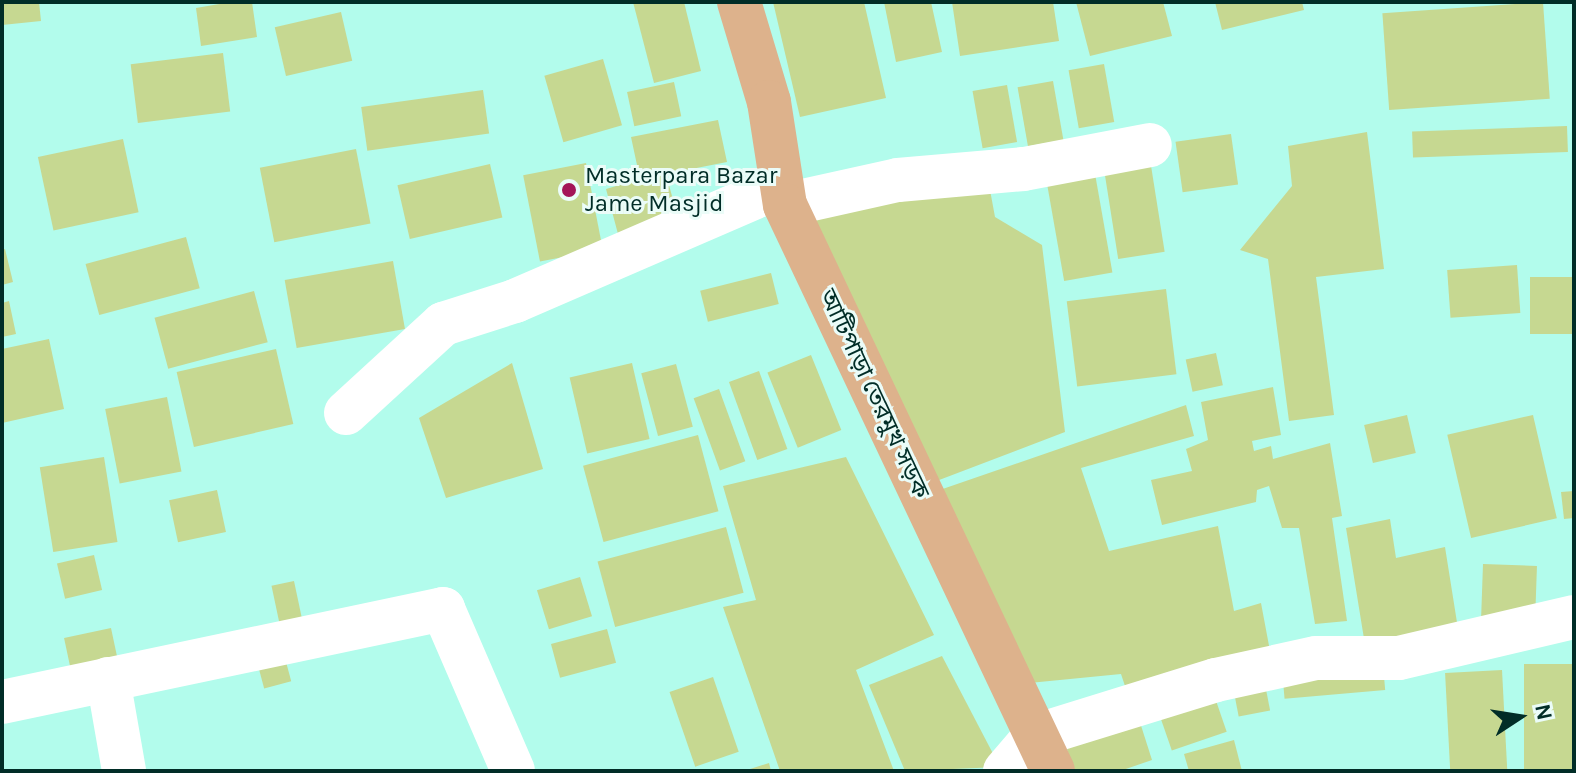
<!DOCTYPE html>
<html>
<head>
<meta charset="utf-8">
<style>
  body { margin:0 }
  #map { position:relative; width:1576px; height:773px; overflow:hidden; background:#b2fcec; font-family:Karla,"Noto Sans Bengali",sans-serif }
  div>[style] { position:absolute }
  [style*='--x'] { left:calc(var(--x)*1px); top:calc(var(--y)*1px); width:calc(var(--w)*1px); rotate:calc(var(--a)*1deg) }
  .building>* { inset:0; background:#c6d891; transform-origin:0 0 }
  .minor>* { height:44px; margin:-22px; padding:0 22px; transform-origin:22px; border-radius:22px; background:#fff }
  .major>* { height:44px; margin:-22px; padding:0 22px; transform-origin:22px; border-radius:22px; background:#ddb28c }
  .dots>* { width:22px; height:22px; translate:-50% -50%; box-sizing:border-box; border:4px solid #ebfcf8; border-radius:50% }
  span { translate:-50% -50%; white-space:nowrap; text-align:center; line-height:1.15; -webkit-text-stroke:6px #ebfcf8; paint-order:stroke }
  .poi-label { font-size:24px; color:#012d27 }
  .left { translate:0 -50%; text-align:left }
  .street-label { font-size:24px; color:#012d27 }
  .frame { position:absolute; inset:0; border:4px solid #012d27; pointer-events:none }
  .north { position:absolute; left:1480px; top:677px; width:80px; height:80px; -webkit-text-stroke:6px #ebfcf8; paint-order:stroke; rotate:78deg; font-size:22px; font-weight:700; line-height:32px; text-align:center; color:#012d27 }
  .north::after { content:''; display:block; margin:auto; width:28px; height:36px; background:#012d27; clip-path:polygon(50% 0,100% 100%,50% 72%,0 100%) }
</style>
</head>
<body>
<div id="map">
  <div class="building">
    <div style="clip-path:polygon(2px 2px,39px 2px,41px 21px,2px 25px)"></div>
    <div style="clip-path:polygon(231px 2px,252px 2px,257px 37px,201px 46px,196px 8px)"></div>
    <div style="clip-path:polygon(633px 2px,684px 2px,701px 71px,654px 83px)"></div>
    <div style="clip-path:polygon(773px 2px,864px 2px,886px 98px,800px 117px)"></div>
    <div style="clip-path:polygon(884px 2px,931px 2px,942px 52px,896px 62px)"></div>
    <div style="clip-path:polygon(952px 2px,1053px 2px,1059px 41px,960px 56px)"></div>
    <div style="clip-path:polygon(1076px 2px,1163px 2px,1172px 36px,1090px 56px)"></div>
    <div style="clip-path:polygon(1215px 2px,1302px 2px,1304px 10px,1222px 30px)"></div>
    <div style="left:1543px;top:2px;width:97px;height:161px;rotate:86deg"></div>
    <div style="left:341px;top:12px;width:50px;height:68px;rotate:77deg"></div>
    <div style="left:223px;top:53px;width:59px;height:93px;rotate:83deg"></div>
    <div style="left:603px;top:59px;width:69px;height:61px;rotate:74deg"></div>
    <div style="left:1104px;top:64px;width:59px;height:36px;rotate:80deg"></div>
    <div style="left:1053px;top:81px;width:60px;height:36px;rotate:80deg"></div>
    <div style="left:674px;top:82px;width:35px;height:48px;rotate:78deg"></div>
    <div style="left:1007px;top:85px;width:58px;height:35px;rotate:80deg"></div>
    <div style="left:483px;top:90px;width:44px;height:123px;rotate:82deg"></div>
    <div style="clip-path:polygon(718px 120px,727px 162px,666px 174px,678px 218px,618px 234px,606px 189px,640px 179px,631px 137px)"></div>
    <div style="left:1567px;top:126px;width:26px;height:155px;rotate:88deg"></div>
    <div style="clip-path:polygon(1367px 132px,1384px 269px,1316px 277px,1334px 415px,1289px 421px,1268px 259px,1240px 250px,1292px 186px,1288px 146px)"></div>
    <div style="left:1231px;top:134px;width:51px;height:56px;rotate:82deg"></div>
    <div style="left:123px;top:139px;width:75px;height:87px;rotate:78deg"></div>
    <div style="left:356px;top:149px;width:76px;height:98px;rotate:79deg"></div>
    <div style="left:1149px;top:153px;width:100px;height:47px;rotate:81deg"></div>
    <div style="left:586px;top:163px;width:88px;height:64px;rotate:79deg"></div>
    <div style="left:490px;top:164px;width:55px;height:95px;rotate:77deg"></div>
    <div style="left:1094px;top:168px;width:106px;height:49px;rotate:80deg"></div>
    <div style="clip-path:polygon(988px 179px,995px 217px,1042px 245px,1065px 432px,926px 485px,794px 209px)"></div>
    <div style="left:186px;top:237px;width:53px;height:104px;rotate:75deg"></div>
    <div style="clip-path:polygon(5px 249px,13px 282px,2px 285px,2px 250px)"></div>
    <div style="left:393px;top:261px;width:69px;height:110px;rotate:80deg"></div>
    <div style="left:1517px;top:265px;width:48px;height:70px;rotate:86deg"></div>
    <div style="left:771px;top:273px;width:32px;height:73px;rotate:76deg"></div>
    <div style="left:1574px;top:277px;width:57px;height:44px;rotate:90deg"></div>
    <div style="left:1166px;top:289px;width:86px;height:100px;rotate:83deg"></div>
    <div style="left:254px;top:291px;width:53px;height:103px;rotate:75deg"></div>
    <div style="clip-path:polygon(9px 301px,16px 334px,2px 337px,2px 303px)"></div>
    <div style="clip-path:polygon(49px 339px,64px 409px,2px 423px,2px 349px)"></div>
    <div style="left:276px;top:349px;width:77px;height:102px;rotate:77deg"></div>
    <div style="left:1216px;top:353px;width:33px;height:31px;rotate:78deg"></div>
    <div style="left:811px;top:355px;width:81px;height:47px;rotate:68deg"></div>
    <div style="clip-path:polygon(512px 363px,543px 469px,446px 498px,419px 418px)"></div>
    <div style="left:632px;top:363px;width:78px;height:64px;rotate:77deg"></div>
    <div style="left:676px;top:364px;width:65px;height:36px;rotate:75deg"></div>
    <div style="left:759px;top:371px;width:83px;height:32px;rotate:70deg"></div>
    <div style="clip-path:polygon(1273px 387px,1281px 435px,1252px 441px,1254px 451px,1271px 446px,1273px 459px,1330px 443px,1342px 516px,1332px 518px,1347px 621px,1315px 624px,1299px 528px,1282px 528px,1269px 486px,1257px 490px,1256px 502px,1162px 525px,1151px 480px,1192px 471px,1186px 449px,1208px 440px,1201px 402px)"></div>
    <div style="left:719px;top:389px;width:77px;height:27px;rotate:70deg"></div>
    <div style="left:167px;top:397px;width:76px;height:63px;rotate:79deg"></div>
    <div style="clip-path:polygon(1186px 405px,1194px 436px,1081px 468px,1109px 551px,1218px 526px,1234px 611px,1261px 603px,1270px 651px,1129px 698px,1121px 674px,1019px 684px,931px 493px)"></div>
    <div style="left:1407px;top:415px;width:39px;height:44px;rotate:77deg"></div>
    <div style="left:1533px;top:415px;width:106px;height:88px;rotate:77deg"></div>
    <div style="left:698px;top:435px;width:79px;height:119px;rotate:75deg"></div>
    <div style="left:104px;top:457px;width:86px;height:65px;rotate:81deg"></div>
    <div style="clip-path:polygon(846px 457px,934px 635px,856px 670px,894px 771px,780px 771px,723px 607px,756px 600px,723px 486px)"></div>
    <div style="left:217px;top:490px;width:43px;height:49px;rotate:78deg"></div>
    <div style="clip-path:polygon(1574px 491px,1574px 518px,1564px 519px,1561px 492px)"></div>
    <div style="clip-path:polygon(1390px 519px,1396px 558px,1445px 547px,1459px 635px,1366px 651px,1346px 528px)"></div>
    <div style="left:726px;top:527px;width:68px;height:133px;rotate:75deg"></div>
    <div style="left:94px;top:555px;width:36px;height:38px;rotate:77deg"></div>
    <div style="left:1483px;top:564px;width:54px;height:56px;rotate:2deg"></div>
    <div style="left:580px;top:577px;width:41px;height:45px;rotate:73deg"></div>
    <div style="left:294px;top:581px;width:40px;height:23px;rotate:78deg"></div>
    <div style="left:111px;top:628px;width:42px;height:48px;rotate:78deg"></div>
    <div style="left:607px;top:629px;width:35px;height:58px;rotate:75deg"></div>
    <div style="clip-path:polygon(942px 656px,1000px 767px,905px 771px,869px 685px)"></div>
    <div style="left:285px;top:658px;width:24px;height:28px;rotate:75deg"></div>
    <div style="left:1574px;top:664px;width:107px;height:50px;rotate:90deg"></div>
    <div style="left:1383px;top:665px;width:25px;height:101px;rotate:85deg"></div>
    <div style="left:1502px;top:670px;width:101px;height:57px;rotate:87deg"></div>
    <div style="left:713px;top:677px;width:79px;height:46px;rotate:71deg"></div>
    <div style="left:1264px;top:679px;width:32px;height:32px;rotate:79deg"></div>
    <div style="left:1213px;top:692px;width:42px;height:58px;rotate:71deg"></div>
    <div style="clip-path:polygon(1137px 713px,1152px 760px,1120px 771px,1074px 771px,1063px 736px)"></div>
    <div style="clip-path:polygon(1234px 740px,1242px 771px,1189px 771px,1184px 754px)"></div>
    <div style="clip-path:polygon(769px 763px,771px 771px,747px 771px,747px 770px)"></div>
  </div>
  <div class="minor">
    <div style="--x:785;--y:205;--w:116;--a:-12.5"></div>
    <div style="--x:898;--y:180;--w:126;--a:-5"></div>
    <div style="--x:1024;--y:169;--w:128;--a:-10.8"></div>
    <div style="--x:346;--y:413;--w:132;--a:-42.5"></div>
    <div style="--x:443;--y:324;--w:76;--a:-17.7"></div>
    <div style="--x:515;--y:301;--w:290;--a:-23.4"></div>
    <div style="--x:108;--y:679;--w:93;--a:80.1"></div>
    <div style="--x:2;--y:702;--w:451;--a:-11.9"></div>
    <div style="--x:443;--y:609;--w:176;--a:66.6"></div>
    <div style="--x:1005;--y:771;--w:46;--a:-49.4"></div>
    <div style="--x:1035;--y:736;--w:189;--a:-17.2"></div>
    <div style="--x:1216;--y:680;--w:102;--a:-12.4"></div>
    <div style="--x:1316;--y:658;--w:83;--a:0"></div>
    <div style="--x:1399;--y:658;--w:180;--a:-13.2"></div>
  </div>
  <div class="major">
    <div style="--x:739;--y:2;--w:104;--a:73.3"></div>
    <div style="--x:769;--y:102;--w:104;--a:81.2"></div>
    <div style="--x:785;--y:205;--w:626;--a:64.66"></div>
  </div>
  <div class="dots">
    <div style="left:569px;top:190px;background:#a41558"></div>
  </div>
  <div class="poi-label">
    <span class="left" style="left:585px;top:190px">Masterpara Bazar<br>Jame Masjid</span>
  </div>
  <div class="street-label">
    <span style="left:874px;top:394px;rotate:65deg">আটিপাড়া তেরমুখ সড়ক</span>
  </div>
  <div class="frame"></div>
  <div class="north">N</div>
</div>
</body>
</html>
